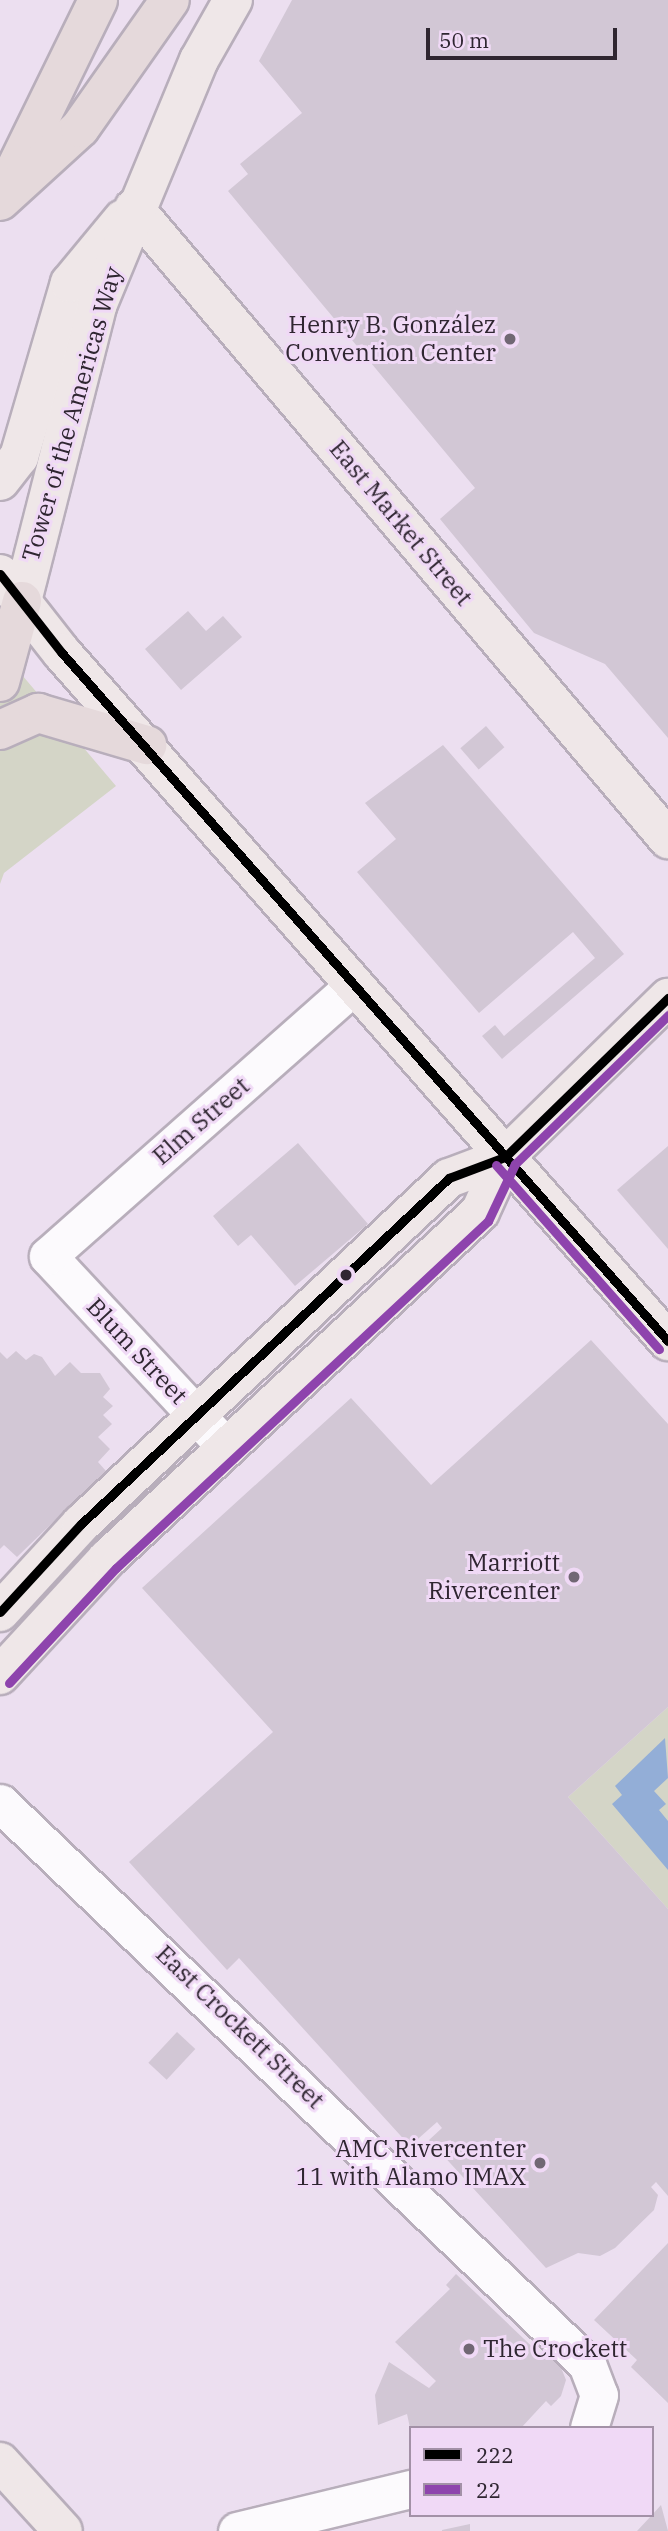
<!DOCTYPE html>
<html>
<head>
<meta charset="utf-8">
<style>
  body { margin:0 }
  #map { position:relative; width:668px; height:2531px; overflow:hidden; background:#ecdff0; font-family:"IBM Plex Serif",serif }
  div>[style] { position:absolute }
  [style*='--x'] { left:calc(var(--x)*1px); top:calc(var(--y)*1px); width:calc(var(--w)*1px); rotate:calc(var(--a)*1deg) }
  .green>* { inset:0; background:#d4d5c7 }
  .water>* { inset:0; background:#93aed7 }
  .building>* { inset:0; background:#d2c7d5; transform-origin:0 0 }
  .roads { filter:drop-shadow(2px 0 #b8aebb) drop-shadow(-2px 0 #b8aebb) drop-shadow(0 2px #b8aebb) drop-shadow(0 -2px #b8aebb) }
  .minor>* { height:37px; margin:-18.5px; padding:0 18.5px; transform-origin:18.5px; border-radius:18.5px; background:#fcfafd }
  .major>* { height:38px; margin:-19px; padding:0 19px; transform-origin:19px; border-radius:19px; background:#efe7e8 }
  .highway>* { height:38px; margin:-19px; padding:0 19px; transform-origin:19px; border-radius:19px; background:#e5d9db }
  .bus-1>* { height:9px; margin:-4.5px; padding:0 4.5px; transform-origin:4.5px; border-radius:4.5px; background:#000 }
  .bus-2>* { height:9px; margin:-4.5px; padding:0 4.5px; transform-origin:4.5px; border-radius:4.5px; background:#8e44ad }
  .dots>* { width:19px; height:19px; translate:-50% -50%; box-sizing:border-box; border:4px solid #f0d9f6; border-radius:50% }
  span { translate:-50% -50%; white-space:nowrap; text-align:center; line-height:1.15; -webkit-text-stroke:6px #f0d9f6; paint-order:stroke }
  .poi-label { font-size:24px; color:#2f2631 }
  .right { translate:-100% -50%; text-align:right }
  .left { translate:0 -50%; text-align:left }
  .street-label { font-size:24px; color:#2f2631 }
  .legend { position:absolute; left:409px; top:2426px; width:245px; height:91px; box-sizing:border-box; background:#f0d9f6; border:2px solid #a391a7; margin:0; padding:9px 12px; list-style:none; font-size:21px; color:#2f2631 }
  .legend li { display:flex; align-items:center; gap:14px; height:35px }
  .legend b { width:35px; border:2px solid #a391a7 }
  .scale { position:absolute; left:426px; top:28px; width:191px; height:32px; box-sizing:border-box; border:4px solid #2f2631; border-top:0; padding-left:9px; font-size:21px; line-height:24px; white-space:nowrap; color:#2f2631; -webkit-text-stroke:5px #f0d9f6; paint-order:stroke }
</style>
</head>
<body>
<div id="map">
  <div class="green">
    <div style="clip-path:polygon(0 649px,116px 786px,4px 873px,0 884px)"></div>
    <div style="clip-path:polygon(668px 1707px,668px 1909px,568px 1797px)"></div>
  </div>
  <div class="water">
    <div style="clip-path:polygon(665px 1738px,668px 1778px,654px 1791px,666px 1804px,659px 1810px,668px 1821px,668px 1870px,612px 1804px,622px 1795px,615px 1786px)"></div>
  </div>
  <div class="building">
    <div style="clip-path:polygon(292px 0,668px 0,668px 738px,605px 664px,534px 633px,440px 519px,475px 488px,228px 191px,248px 174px,240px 164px,302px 113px,259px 61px)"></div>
    <div style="clip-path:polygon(188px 611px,206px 631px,223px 616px,242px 637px,181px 690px,145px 649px)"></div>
    <div style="left:486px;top:726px;width:28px;height:34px;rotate:49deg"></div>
    <div style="clip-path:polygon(443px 745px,624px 954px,502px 1059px,482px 1036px,495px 1025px,504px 1036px,595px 958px,573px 932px,479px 1013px,357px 872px,396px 839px,365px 803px)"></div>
    <div style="clip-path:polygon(298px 1143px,368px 1224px,295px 1286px,251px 1235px,238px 1246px,213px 1216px)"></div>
    <div style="clip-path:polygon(668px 1146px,668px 1249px,617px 1190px)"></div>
    <div style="clip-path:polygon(591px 1340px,668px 1424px,668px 1707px,568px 1797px,668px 1909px,668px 2196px,656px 2182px,651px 2187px,658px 2195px,654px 2210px,615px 2248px,600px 2256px,578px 2253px,546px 2268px,429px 2140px,442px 2128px,437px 2122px,410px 2146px,239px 1958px,227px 1970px,129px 1862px,273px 1732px,142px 1588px,351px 1398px,431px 1485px)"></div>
    <div style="clip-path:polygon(16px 1351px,26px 1360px,34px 1354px,42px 1357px,55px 1376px,70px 1362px,81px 1373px,100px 1373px,110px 1389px,103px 1397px,113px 1406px,103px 1415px,112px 1424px,98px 1437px,110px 1449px,98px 1462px,106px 1471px,17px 1557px,4px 1545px,0 1549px,0 1352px,7px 1359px)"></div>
    <div style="left:177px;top:2032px;width:25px;height:42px;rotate:43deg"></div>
    <div style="clip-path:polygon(668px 2243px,668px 2403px,631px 2367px,637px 2360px,594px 2320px)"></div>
    <div style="clip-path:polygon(456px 2274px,545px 2359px,550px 2354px,560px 2365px,566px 2380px,561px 2396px,551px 2406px,546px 2401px,521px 2428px,410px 2428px,407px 2414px,378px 2425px,375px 2395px,389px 2362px,429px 2388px,436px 2381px,395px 2342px,450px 2289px,446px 2285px)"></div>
    <div style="clip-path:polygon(661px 2505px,668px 2531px,637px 2531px,652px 2515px)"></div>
    <div style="clip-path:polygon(470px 2524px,470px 2531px,442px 2531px,442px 2530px)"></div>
  </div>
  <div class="roads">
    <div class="minor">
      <div style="--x:226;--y:1447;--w:261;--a:-133"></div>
      <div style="--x:48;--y:1256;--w:407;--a:-41.5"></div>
      <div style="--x:0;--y:1803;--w:812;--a:43.7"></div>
      <div style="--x:587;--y:2364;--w:33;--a:69"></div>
      <div style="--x:599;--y:2395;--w:34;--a:107"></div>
      <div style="--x:237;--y:2531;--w:179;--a:-13.6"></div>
    </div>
    <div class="major">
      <div style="--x:134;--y:208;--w:827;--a:49.76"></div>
      <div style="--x:0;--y:481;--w:31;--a:-52"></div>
      <div style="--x:19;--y:457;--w:181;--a:-73.7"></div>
      <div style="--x:70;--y:283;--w:83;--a:-50.4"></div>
      <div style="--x:0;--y:574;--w:100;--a:51.9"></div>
      <div style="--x:62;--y:653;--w:917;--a:48.63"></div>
      <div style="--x:22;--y:601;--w:304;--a:-75.7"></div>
      <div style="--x:97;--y:306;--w:266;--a:-67.5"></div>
      <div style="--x:199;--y:60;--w:69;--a:-60.5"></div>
      <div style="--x:0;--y:1612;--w:120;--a:-47.4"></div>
      <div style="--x:81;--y:1524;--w:505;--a:-43.24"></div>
      <div style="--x:449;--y:1178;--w:60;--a:-20.6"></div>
      <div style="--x:0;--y:1675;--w:158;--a:-47.3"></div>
      <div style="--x:107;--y:1559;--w:509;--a:-42.93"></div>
      <div style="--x:480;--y:1212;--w:60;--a:-65.6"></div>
      <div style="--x:505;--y:1157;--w:228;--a:-44.3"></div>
      <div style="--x:0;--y:2462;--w:93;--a:47.6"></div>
    </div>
    <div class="highway">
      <div style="--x:10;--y:180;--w:200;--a:-63.9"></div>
      <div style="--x:0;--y:201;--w:108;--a:-42.4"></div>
      <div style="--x:80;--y:128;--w:156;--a:-54.9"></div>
      <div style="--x:0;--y:682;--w:84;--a:-74.8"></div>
      <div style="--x:0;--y:730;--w:42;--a:-24.1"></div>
      <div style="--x:38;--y:713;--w:114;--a:16.4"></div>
    </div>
  </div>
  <div class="bus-1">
    <div style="--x:0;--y:574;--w:100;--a:51.9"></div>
    <div style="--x:62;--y:653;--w:917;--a:48.63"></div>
    <div style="--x:0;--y:1612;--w:120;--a:-47.4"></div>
    <div style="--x:81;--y:1524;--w:505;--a:-43.24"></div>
    <div style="--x:449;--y:1178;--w:60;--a:-20.6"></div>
    <div style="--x:505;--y:1157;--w:228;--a:-44.3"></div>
  </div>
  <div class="bus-2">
    <div style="--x:496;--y:1165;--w:246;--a:48.5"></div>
    <div style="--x:9;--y:1683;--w:157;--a:-47.1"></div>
    <div style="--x:116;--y:1568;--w:509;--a:-43.01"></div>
    <div style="--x:488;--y:1221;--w:63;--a:-64.7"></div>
    <div style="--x:515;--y:1164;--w:214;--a:-44.2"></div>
  </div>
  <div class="dots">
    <div style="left:510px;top:339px;background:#716774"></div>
    <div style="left:346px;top:1275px;background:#2f2631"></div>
    <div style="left:574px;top:1577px;background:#716774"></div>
    <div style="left:540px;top:2163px;background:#716774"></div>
    <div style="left:469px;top:2349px;background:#716774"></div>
  </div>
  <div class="poi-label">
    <span class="right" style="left:496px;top:339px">Henry B. González<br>Convention Center</span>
    <span class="right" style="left:560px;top:1577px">Marriott<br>Rivercenter</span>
    <span class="right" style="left:526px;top:2163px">AMC Rivercenter<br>11 with Alamo IMAX</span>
    <span class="left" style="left:483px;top:2349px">The Crockett</span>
  </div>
  <div class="street-label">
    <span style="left:72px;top:414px;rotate:-74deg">Tower of the Americas Way</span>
    <span style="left:401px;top:523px;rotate:50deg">East Market Street</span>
    <span style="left:201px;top:1121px;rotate:-41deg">Elm Street</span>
    <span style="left:137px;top:1351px;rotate:47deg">Blum Street</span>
    <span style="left:240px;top:2027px;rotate:44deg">East Crockett Street</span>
  </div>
  <ul class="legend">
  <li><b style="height:9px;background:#000"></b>222</li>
  <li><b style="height:9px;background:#8e44ad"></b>22</li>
  </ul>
  <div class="scale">50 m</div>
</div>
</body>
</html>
